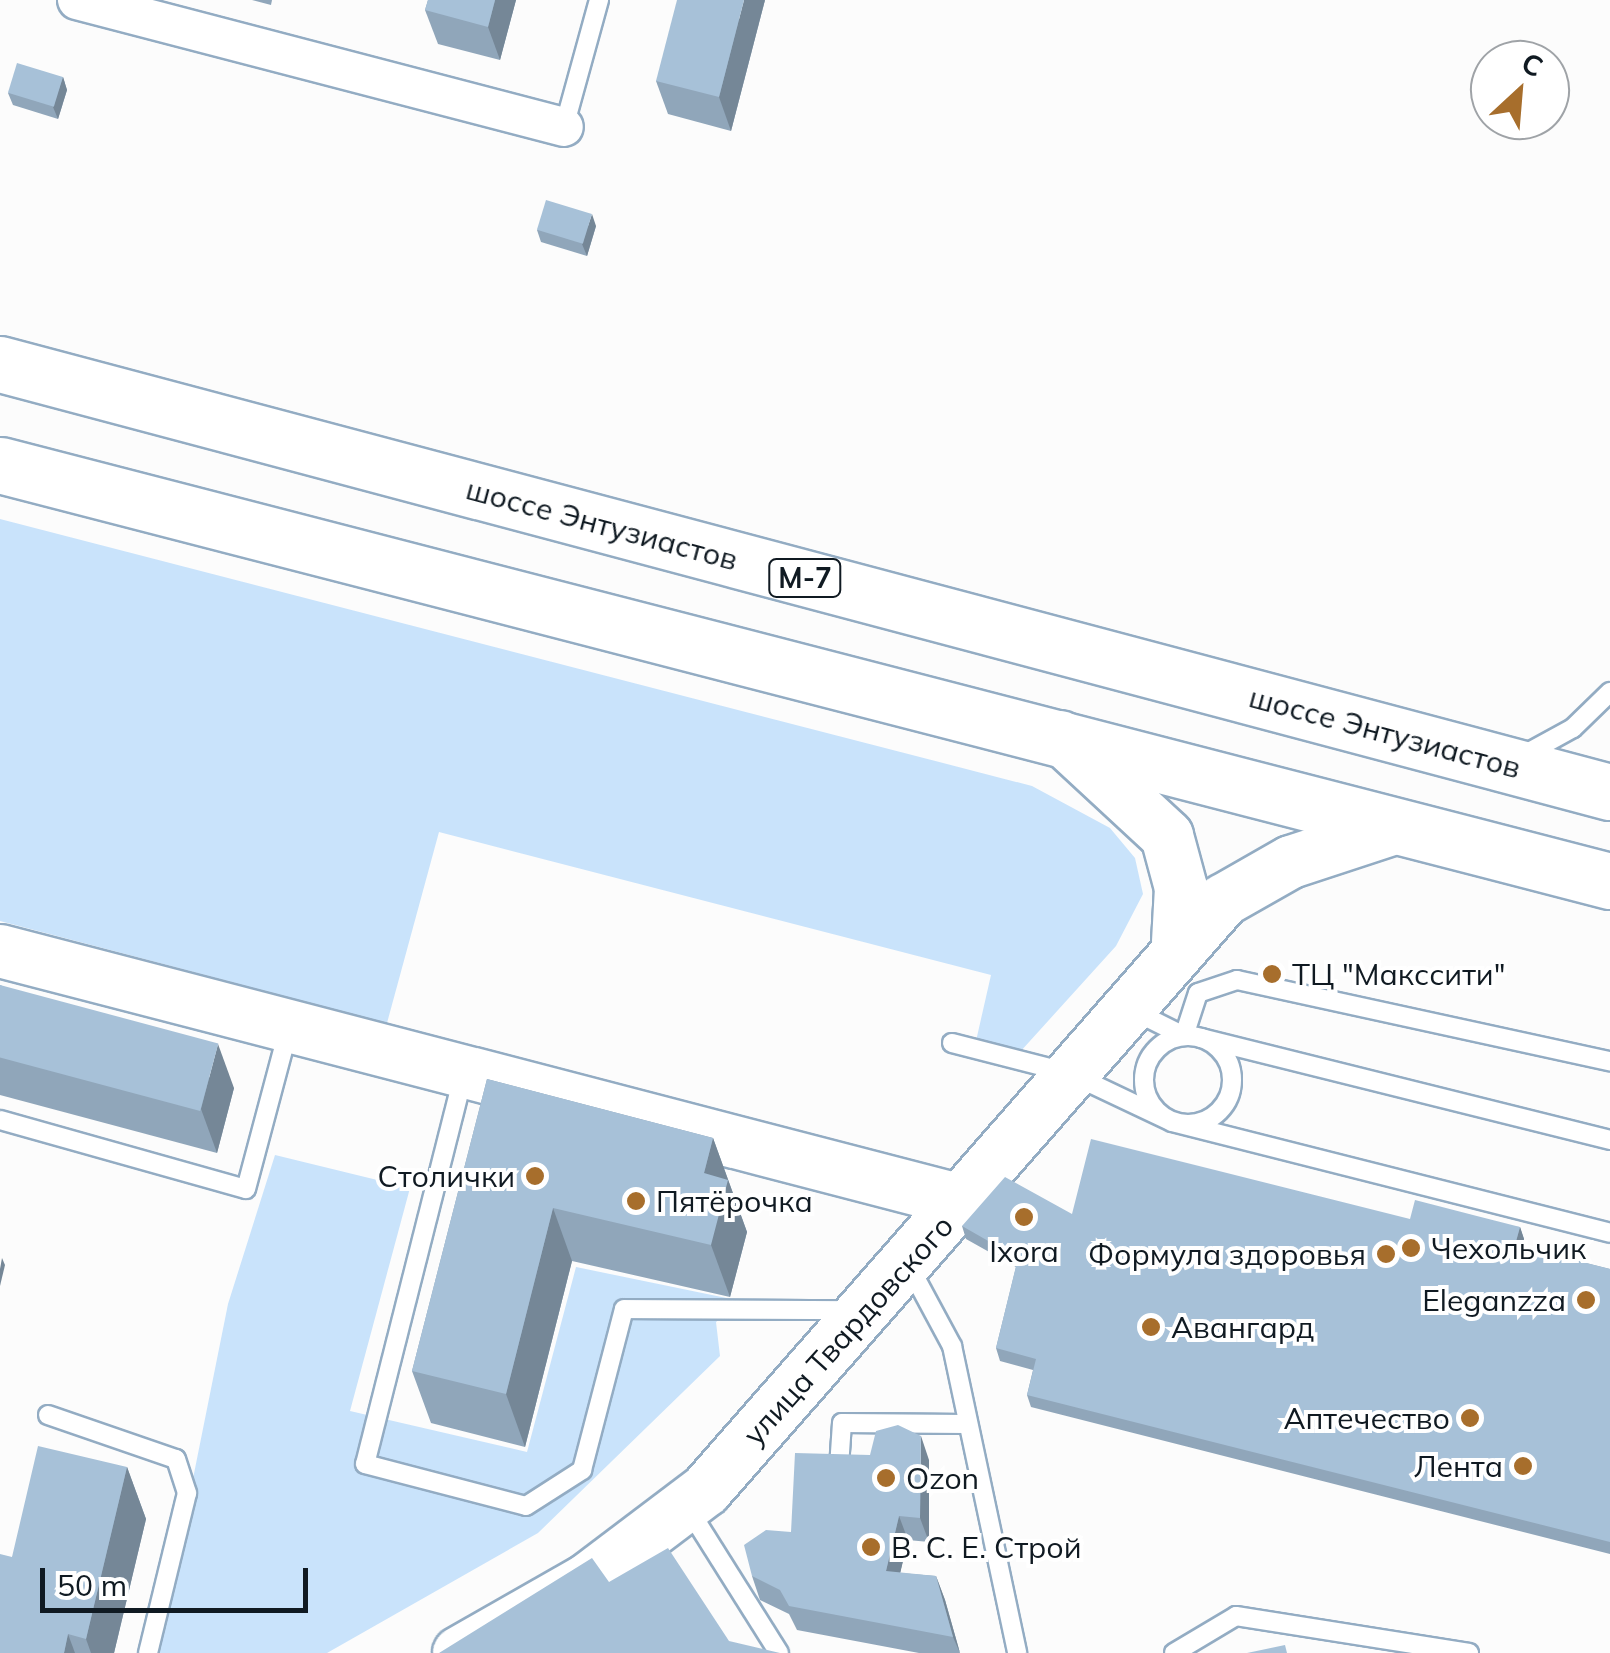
<!DOCTYPE html>
<html>
<head>
<meta charset="utf-8">
<style>
  body { margin:0 }
  #map { position:relative; width:1610px; height:1653px; overflow:hidden; background:#fcfcfc; font-family:Mulish,sans-serif }
  div>[style] { position:absolute }
  [style*='--x'] { left:calc(var(--x)*1px); top:calc(var(--y)*1px); width:calc(var(--w)*1px); rotate:calc(var(--a)*1deg) }
  .green>* { inset:0; background:#c9e3fb }
  .roads { filter:drop-shadow(2px 0 #93acc3) drop-shadow(-2px 0 #93acc3) drop-shadow(0 2px #93acc3) drop-shadow(0 -2px #93acc3) }
  .lane>* { height:18px; margin:-9px; padding:0 9px; transform-origin:9px; border-radius:9px; background:#fff }
  .lane>.ring { margin:-9px; padding:0; box-sizing:content-box; background:none; border:18px solid #fff; border-radius:50% }
  .street>* { height:38px; margin:-19px; padding:0 19px; transform-origin:19px; border-radius:19px; background:#fff }
  .secondary>* { height:52px; margin:-26px; padding:0 26px; transform-origin:26px; border-radius:26px; background:#fff }
  .highway>* { height:55px; margin:-27.5px; padding:0 27.5px; transform-origin:27.5px; border-radius:27.5px; background:#fff }
  .wall>* { inset:0; background:#90a6ba }
  .shaded-wall>* { inset:0; background:#758797 }
  .building>* { inset:0; background:#a7c1d8; transform-origin:0 0 }
  .dots>* { width:28px; height:28px; translate:-50% -50%; box-sizing:border-box; border:5px solid #fff; border-radius:50% }
  span { translate:-50% -50%; white-space:nowrap; text-align:center; line-height:1.15; -webkit-text-stroke:8px #fff; paint-order:stroke }
  .shield-label span { padding:2px 8px; background:#fff; border:2px solid; border-radius:8px; -webkit-text-stroke-width:0 }
  .shield-label { font-size:28px; color:#101a22; font-weight:700 }
  .street-label { font-size:30px; color:#101a22 }
  .poi-label { font-size:30px; color:#101a22 }
  .left { translate:0 -50%; text-align:left }
  .right { translate:-100% -50%; text-align:right }
  .north { position:absolute; left:1470px; top:40px; width:100px; height:100px; box-sizing:border-box; background:#fff; border:2px solid #9fa3a7; border-radius:50%; rotate:26deg; font-size:28px; font-weight:700; line-height:40px; text-align:center; color:#101a22 }
  .north::after { content:''; display:block; margin:auto; width:35px; height:45px; background:#a76e2c; clip-path:polygon(50% 0,100% 100%,50% 72%,0 100%) }
  .scale { position:absolute; left:40px; top:1568px; width:268px; height:45px; box-sizing:border-box; border:5px solid #101a22; border-top:0; padding-left:12px; font-size:30px; line-height:35px; white-space:nowrap; color:#101a22; -webkit-text-stroke:8px #fff; paint-order:stroke }
</style>
</head>
<body>
<div id="map">
  <div class="green">
    <div style="clip-path:polygon(0 519px,1032px 786px,1110px 828px,1135px 858px,1143px 894px,1116px 946px,1020px 1052px,976px 1041px,991px 975px,439px 832px,387px 1023px,0 921px)"></div>
    <div style="clip-path:polygon(275px 1155px,410px 1188px,350px 1411px,527px 1452px,576px 1267px,741px 1301px,716px 1322px,720px 1356px,538px 1533px,327px 1653px,158px 1653px,228px 1304px)"></div>
  </div>
  <div class="roads">
    <div class="lane">
      <div style="--x:564;--y:127;--w:132;--a:-74.6"></div>
      <div style="--x:1522;--y:756;--w:58;--a:-28.8"></div>
      <div style="--x:1573;--y:728;--w:52;--a:-44.2"></div>
      <div style="--x:1134;--y:1011;--w:56;--a:26.6"></div>
      <div style="--x:1184;--y:1036;--w:45;--a:-72"></div>
      <div style="--x:1198;--y:993;--w:41;--a:-18.4"></div>
      <div style="--x:1237;--y:980;--w:382;--a:12.3"></div>
      <div class="ring" style="left:1144px;top:1036px;width:70px;height:70px"></div>
      <div style="--x:1201;--y:1038;--w:422;--a:14"></div>
      <div style="--x:952;--y:1043;--w:121;--a:14.4"></div>
      <div style="--x:1069;--y:1073;--w:114;--a:25.4"></div>
      <div style="--x:1172;--y:1122;--w:452;--a:14.2"></div>
      <div style="--x:463;--y:1077;--w:399;--a:104.2"></div>
      <div style="--x:365;--y:1464;--w:166;--a:14.6"></div>
      <div style="--x:526;--y:1506;--w:67;--a:-32.7"></div>
      <div style="--x:582;--y:1470;--w:166;--a:-75.4"></div>
      <div style="--x:624;--y:1309;--w:226;--a:0.3"></div>
      <div style="--x:0;--y:1120;--w:255;--a:15.7"></div>
      <div style="--x:246;--y:1189;--w:163;--a:-75.1"></div>
      <div style="--x:910;--y:1268;--w:89;--a:61.7"></div>
      <div style="--x:952;--y:1346;--w:314;--a:78"></div>
      <div style="--x:48;--y:1415;--w:135;--a:19"></div>
      <div style="--x:176;--y:1459;--w:36;--a:72"></div>
      <div style="--x:187;--y:1493;--w:165;--a:103.7"></div>
      <div style="--x:839;--y:1467;--w:44;--a:-86.1"></div>
      <div style="--x:842;--y:1423;--w:124;--a:0.5"></div>
      <div style="--x:689;--y:1510;--w:169;--a:57.8"></div>
      <div style="--x:1174;--y:1653;--w:72;--a:-30.8"></div>
      <div style="--x:1236;--y:1616;--w:236;--a:9"></div>
    </div>
    <div class="street">
      <div style="--x:77;--y:0;--w:503;--a:14.62"></div>
    </div>
    <div class="secondary">
      <div style="--x:1060;--y:737;--w:146;--a:42.8"></div>
      <div style="--x:1167;--y:836;--w:54;--a:74.9"></div>
      <div style="--x:1181;--y:888;--w:54;--a:93.2"></div>
      <div style="--x:0;--y:951;--w:994;--a:14.57"></div>
      <div style="--x:459;--y:1653;--w:147;--a:-29.7"></div>
      <div style="--x:587;--y:1580;--w:149;--a:-37.1"></div>
      <div style="--x:706;--y:1490;--w:785;--a:-48.72"></div>
      <div style="--x:1224;--y:900;--w:77;--a:-29.6"></div>
      <div style="--x:1291;--y:862;--w:113;--a:-18.1"></div>
    </div>
    <div class="highway">
      <div style="--x:0;--y:364;--w:1666;--a:14.89"></div>
      <div style="--x:0;--y:465;--w:1663;--a:14.49"></div>
    </div>
  </div>
  <div class="wall">
    <div style="clip-path:polygon(252px 0,272px 0,271px 5px)"></div>
    <div style="clip-path:polygon(428px 0,516px 0,500px 60px,438px 44px,425px 10px)"></div>
    <div style="clip-path:polygon(765px 0,731px 131px,668px 114px,656px 81px)"></div>
    <div style="clip-path:polygon(63px 77px,67px 90px,58px 119px,13px 105px,8px 93px)"></div>
    <div style="clip-path:polygon(596px 226px,587px 256px,541px 242px,537px 230px)"></div>
    <div style="clip-path:polygon(0 985px,234px 1088px,217px 1153px,0 1095px)"></div>
    <div style="clip-path:polygon(487px 1079px,713px 1138px,747px 1232px,730px 1297px,572px 1261px,525px 1447px,431px 1423px,412px 1371px)"></div>
    <div style="clip-path:polygon(1072px 1214px,1410px 1219px,1520px 1227px,1524px 1239px,1522px 1247px,1610px 1269px,1610px 1554px,1031px 1407px,1027px 1395px,1033px 1370px,1000px 1361px,996px 1348px,1016px 1267px,966px 1239px,962px 1226px)"></div>
    <div style="clip-path:polygon(929px 1460px,929px 1542px,908px 1540px,900px 1573px,936px 1576px,945px 1600px,960px 1653px,919px 1653px,797px 1630px,789px 1614px,760px 1600px,752px 1576px,791px 1532px)"></div>
    <div style="clip-path:polygon(127px 1467px,146px 1519px,114px 1653px,0 1653px,12px 1557px)"></div>
  </div>
  <div class="shaded-wall">
    <div style="clip-path:polygon(495px 0,516px 0,500px 60px,488px 27px)"></div>
    <div style="clip-path:polygon(744px 0,765px 0,731px 131px,719px 97px)"></div>
    <div style="clip-path:polygon(63px 77px,67px 90px,58px 119px,53px 107px)"></div>
    <div style="clip-path:polygon(592px 214px,596px 226px,587px 256px,582px 244px)"></div>
    <div style="clip-path:polygon(218px 1044px,234px 1088px,217px 1153px,201px 1109px)"></div>
    <div style="clip-path:polygon(713px 1138px,747px 1232px,730px 1297px,711px 1245px,704px 1173px)"></div>
    <div style="clip-path:polygon(553px 1208px,572px 1261px,525px 1447px,506px 1394px)"></div>
    <div style="clip-path:polygon(1520px 1227px,1524px 1239px,1519px 1257px,1515px 1245px)"></div>
    <div style="clip-path:polygon(2px 1258px,5px 1265px,0 1286px,0 1269px)"></div>
    <div style="clip-path:polygon(921px 1436px,929px 1460px,929px 1542px,920px 1518px)"></div>
    <div style="clip-path:polygon(127px 1467px,146px 1519px,114px 1653px,91px 1653px,86px 1639px)"></div>
    <div style="clip-path:polygon(899px 1516px,908px 1540px,895px 1595px,886px 1571px)"></div>
    <div style="clip-path:polygon(936px 1576px,945px 1600px,960px 1653px,953px 1637px)"></div>
    <div style="clip-path:polygon(68px 1634px,75px 1653px,64px 1653px)"></div>
  </div>
  <div class="building">
    <div style="clip-path:polygon(428px 0,495px 0,488px 27px,425px 10px)"></div>
    <div style="clip-path:polygon(677px 0,744px 0,719px 97px,656px 81px)"></div>
    <div style="left:17px;top:63px;width:48px;height:31px;rotate:17deg"></div>
    <div style="left:546px;top:200px;width:48px;height:31px;rotate:17deg"></div>
    <div style="left:0;top:985px;width:226px;height:70px;rotate:15deg"></div>
    <div style="clip-path:polygon(487px 1079px,713px 1138px,704px 1173px,728px 1180px,711px 1245px,553px 1208px,506px 1394px,412px 1371px)"></div>
    <div style="clip-path:polygon(1091px 1139px,1410px 1219px,1415px 1200px,1520px 1227px,1515px 1245px,1610px 1269px,1610px 1542px,1027px 1395px,1036px 1359px,996px 1348px,1018px 1258px,962px 1226px,1005px 1177px,1072px 1214px)"></div>
    <div style="clip-path:polygon(898px 1425px,921px 1436px,920px 1518px,899px 1516px,886px 1571px,936px 1576px,953px 1637px,789px 1606px,780px 1590px,752px 1576px,744px 1545px,766px 1530px,791px 1532px,795px 1453px,870px 1455px,876px 1431px)"></div>
    <div style="clip-path:polygon(38px 1446px,127px 1467px,86px 1639px,68px 1634px,64px 1653px,0 1653px,0 1554px,12px 1557px)"></div>
    <div style="clip-path:polygon(668px 1548px,729px 1641px,780px 1653px,439px 1653px,592px 1558px,609px 1582px)"></div>
    <div style="clip-path:polygon(1285px 1645px,1287px 1653px,1247px 1653px)"></div>
  </div>
  <div class="dots">
    <div style="left:1272px;top:974px;background:#a76e2c"></div>
    <div style="left:535px;top:1176px;background:#a76e2c"></div>
    <div style="left:636px;top:1201px;background:#a76e2c"></div>
    <div style="left:1024px;top:1217px;background:#a76e2c"></div>
    <div style="left:1411px;top:1248px;background:#a76e2c"></div>
    <div style="left:1386px;top:1254px;background:#a76e2c"></div>
    <div style="left:1586px;top:1300px;background:#a76e2c"></div>
    <div style="left:1151px;top:1327px;background:#a76e2c"></div>
    <div style="left:1470px;top:1418px;background:#a76e2c"></div>
    <div style="left:1523px;top:1466px;background:#a76e2c"></div>
    <div style="left:886px;top:1478px;background:#a76e2c"></div>
    <div style="left:871px;top:1547px;background:#a76e2c"></div>
  </div>
  <div class="shield-label">
    <span style="left:805px;top:578px">М-7</span>
  </div>
  <div class="street-label">
    <span style="left:602px;top:524px;rotate:15deg">шоссе Энтузиастов</span>
    <span style="left:1385px;top:732px;rotate:15deg">шоссе Энтузиастов</span>
    <span style="left:848px;top:1330px;rotate:-48deg">улица Твардовского</span>
  </div>
  <div class="poi-label">
    <span class="left" style="left:1292px;top:974px">ТЦ "Макссити"</span>
    <span class="right" style="left:515px;top:1176px">Столички</span>
    <span class="left" style="left:656px;top:1201px">Пятёрочка</span>
    <span class="left" style="left:1431px;top:1248px">Чехольчик</span>
    <span style="left:1024px;top:1251px">Ixora</span>
    <span class="right" style="left:1366px;top:1254px">Формула здоровья</span>
    <span class="right" style="left:1566px;top:1300px">Eleganzza</span>
    <span class="left" style="left:1171px;top:1327px">Авангард</span>
    <span class="right" style="left:1450px;top:1418px">Аптечество</span>
    <span class="right" style="left:1503px;top:1466px">Лента</span>
    <span class="left" style="left:906px;top:1478px">Ozon</span>
    <span class="left" style="left:891px;top:1547px">В. С. Е. Строй</span>
  </div>
  <div class="north">С</div>
  <div class="scale">50 m</div>
</div>
</body>
</html>
